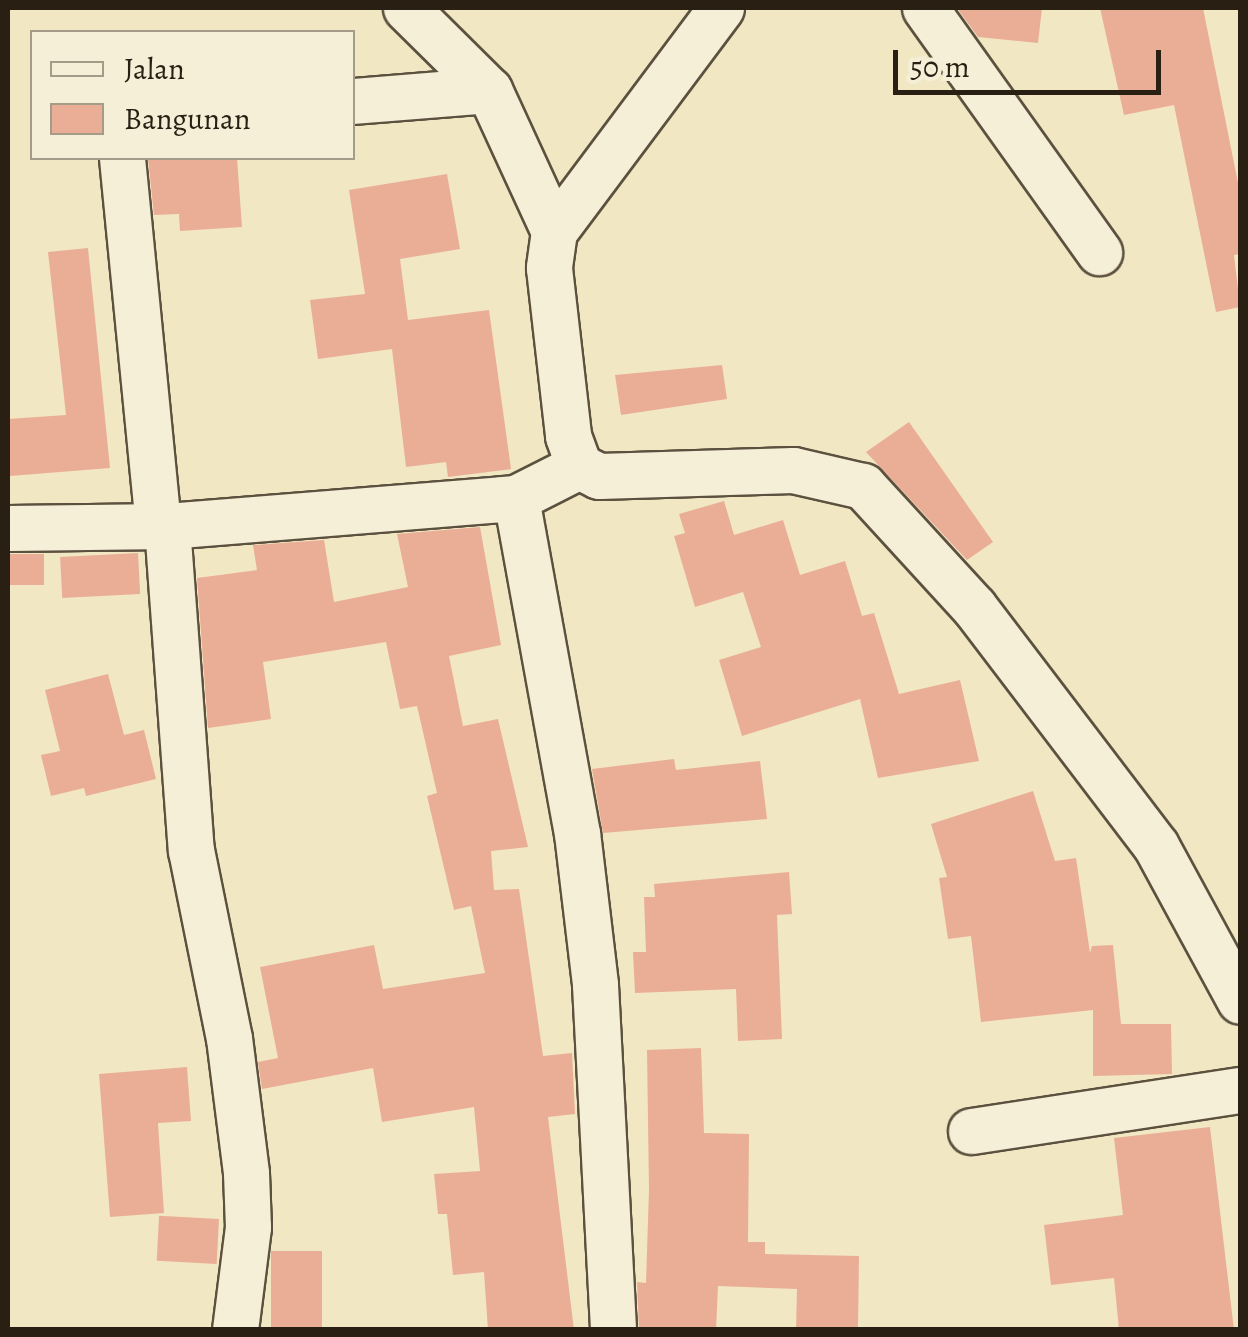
<!DOCTYPE html>
<html>
<head>
<meta charset="utf-8">
<style>
  body { margin:0 }
  #map { position:relative; width:1248px; height:1337px; overflow:hidden; background:#f1e7c3; font-family:Alegreya,serif }
  div>[style] { position:absolute }
  [style*='--x'] { left:calc(var(--x)*1px); top:calc(var(--y)*1px); width:calc(var(--w)*1px); rotate:calc(var(--a)*1deg) }
  .building>* { inset:0; background:#eaae97; transform-origin:0 0 }
  .roads { filter:drop-shadow(2px 0 #5c513f) drop-shadow(-2px 0 #5c513f) drop-shadow(0 2px #5c513f) drop-shadow(0 -2px #5c513f) }
  .minor>* { height:45px; margin:-22.5px; padding:0 22.5px; transform-origin:22.5px; border-radius:22.5px; background:#f6efd8 }
  span { translate:-50% -50%; white-space:nowrap; text-align:center; line-height:1.15; -webkit-text-stroke:8px #f6efd8; paint-order:stroke }
  .frame { position:absolute; inset:0; border:10px solid #2a1f13; pointer-events:none }
  .legend { position:absolute; left:30px; top:30px; width:325px; height:130px; box-sizing:border-box; background:#f6efd8; border:2px solid #a49c89; margin:0; padding:12px 18px; list-style:none; font-size:30px; color:#2a1f13 }
  .legend li { display:flex; align-items:center; gap:20px; height:50px }
  .legend b { width:50px; border:2px solid #a49c89 }
  .scale { position:absolute; left:893px; top:50px; width:268px; height:45px; box-sizing:border-box; border:5px solid #2a1f13; border-top:0; padding-left:12px; font-size:30px; line-height:35px; white-space:nowrap; color:#2a1f13; -webkit-text-stroke:8px #f6efd8; paint-order:stroke }
</style>
</head>
<body>
<div id="map">
  <div class="building">
    <div style="clip-path:polygon(957px 8px,1042px 8px,1038px 43px,978px 37px)"></div>
    <div style="clip-path:polygon(1100px 8px,1203px 8px,1240px 193px,1240px 254px,1234px 255px,1240px 307px,1216px 312px,1174px 105px,1124px 115px)"></div>
    <div style="clip-path:polygon(148px 158px,237px 158px,242px 227px,180px 231px,179px 214px,154px 215px)"></div>
    <div style="clip-path:polygon(447px 174px,460px 249px,400px 259px,408px 320px,489px 310px,511px 469px,448px 477px,446px 462px,406px 467px,392px 349px,318px 359px,310px 300px,365px 294px,349px 190px)"></div>
    <div style="clip-path:polygon(88px 248px,110px 468px,10px 476px,8px 419px,66px 415px,48px 252px)"></div>
    <div style="clip-path:polygon(722px 365px,727px 399px,621px 415px,615px 375px)"></div>
    <div style="clip-path:polygon(909px 422px,993px 542px,967px 560px,866px 452px)"></div>
    <div style="clip-path:polygon(724px 501px,734px 535px,783px 520px,800px 575px,845px 561px,862px 616px,874px 613px,899px 694px,960px 680px,979px 761px,878px 778px,860px 699px,742px 736px,719px 660px,761px 647px,743px 592px,695px 607px,674px 536px,685px 533px,679px 514px)"></div>
    <div style="clip-path:polygon(480px 527px,501px 645px,449px 656px,463px 726px,498px 719px,528px 847px,491px 851px,494px 890px,519px 889px,543px 1056px,572px 1053px,575px 1114px,548px 1117px,574px 1330px,488px 1330px,484px 1272px,453px 1275px,447px 1214px,438px 1214px,434px 1174px,480px 1171px,474px 1107px,382px 1122px,373px 1068px,262px 1089px,258px 1062px,278px 1058px,260px 967px,374px 945px,383px 989px,485px 973px,471px 906px,454px 910px,427px 796px,437px 793px,417px 706px,400px 709px,386px 642px,263px 662px,271px 719px,208px 728px,197px 578px,257px 570px,253px 545px,324px 540px,334px 602px,408px 587px,397px 534px)"></div>
    <div style="left:138px;top:553px;width:41px;height:78px;rotate:87deg"></div>
    <div style="left:8px;top:554px;width:36px;height:31px"></div>
    <div style="clip-path:polygon(108px 674px,124px 735px,144px 730px,156px 779px,86px 796px,84px 788px,51px 796px,41px 755px,60px 751px,45px 690px)"></div>
    <div style="clip-path:polygon(674px 759px,676px 770px,760px 761px,767px 819px,603px 833px,592px 769px)"></div>
    <div style="clip-path:polygon(1033px 791px,1055px 861px,1076px 858px,1090px 953px,1092px 946px,1113px 945px,1121px 1024px,1171px 1024px,1172px 1074px,1093px 1076px,1093px 1010px,981px 1022px,971px 936px,948px 939px,939px 878px,947px 877px,931px 824px)"></div>
    <div style="clip-path:polygon(789px 872px,792px 914px,777px 915px,782px 1039px,738px 1041px,736px 989px,635px 993px,633px 952px,646px 952px,644px 897px,655px 897px,654px 884px)"></div>
    <div style="clip-path:polygon(701px 1048px,704px 1133px,749px 1134px,748px 1242px,765px 1242px,765px 1254px,859px 1256px,858px 1330px,796px 1330px,797px 1289px,718px 1286px,716px 1330px,639px 1330px,637px 1282px,646px 1283px,649px 1190px,647px 1050px)"></div>
    <div style="clip-path:polygon(187px 1067px,191px 1121px,158px 1123px,164px 1213px,110px 1217px,99px 1074px)"></div>
    <div style="clip-path:polygon(1210px 1127px,1234px 1330px,1119px 1330px,1114px 1278px,1051px 1285px,1044px 1225px,1123px 1215px,1114px 1138px)"></div>
    <div style="left:219px;top:1219px;width:45px;height:60px;rotate:93deg"></div>
    <div style="left:271px;top:1251px;width:51px;height:79px"></div>
  </div>
  <div class="roads">
    <div class="minor">
      <div style="--x:406;--y:8;--w:117;--a:44.7"></div>
      <div style="--x:489;--y:90;--w:155;--a:65.3"></div>
      <div style="--x:721;--y:8;--w:279;--a:126.8"></div>
      <div style="--x:554;--y:231;--w:37;--a:98"></div>
      <div style="--x:549;--y:268;--w:169;--a:83.5"></div>
      <div style="--x:568;--y:436;--w:32;--a:70"></div>
      <div style="--x:579;--y:466;--w:22;--a:27"></div>
      <div style="--x:599;--y:476;--w:194;--a:-1.8"></div>
      <div style="--x:793;--y:470;--w:72;--a:12.9"></div>
      <div style="--x:863;--y:486;--w:164;--a:47.5"></div>
      <div style="--x:974;--y:607;--w:300;--a:52.7"></div>
      <div style="--x:1156;--y:846;--w:176;--a:61.5"></div>
      <div style="--x:925;--y:8;--w:300;--a:54.5"></div>
      <div style="--x:352;--y:101;--w:137;--a:-4.6"></div>
      <div style="--x:122;--y:158;--w:370;--a:84.4"></div>
      <div style="--x:516;--y:498;--w:341;--a:79.7"></div>
      <div style="--x:577;--y:833;--w:153;--a:83.2"></div>
      <div style="--x:595;--y:985;--w:345;--a:87"></div>
      <div style="--x:167;--y:526;--w:325;--a:85.8"></div>
      <div style="--x:191;--y:850;--w:192;--a:78.6"></div>
      <div style="--x:229;--y:1038;--w:136;--a:82.8"></div>
      <div style="--x:246;--y:1173;--w:54;--a:87.9"></div>
      <div style="--x:248;--y:1227;--w:104;--a:97.2"></div>
      <div style="--x:8;--y:528;--w:159;--a:-0.7"></div>
      <div style="--x:167;--y:526;--w:350;--a:-4.6"></div>
      <div style="--x:516;--y:498;--w:71;--a:-26.9"></div>
      <div style="--x:971;--y:1131;--w:272;--a:-8.7"></div>
    </div>
  </div>
  <div class="frame"></div>
  <ul class="legend">
  <li><b style="height:12px;background:#f6efd8"></b>Jalan</li>
  <li><b style="height:28px;background:#eaae97"></b>Bangunan</li>
  </ul>
  <div class="scale">50 m</div>
</div>
</body>
</html>
